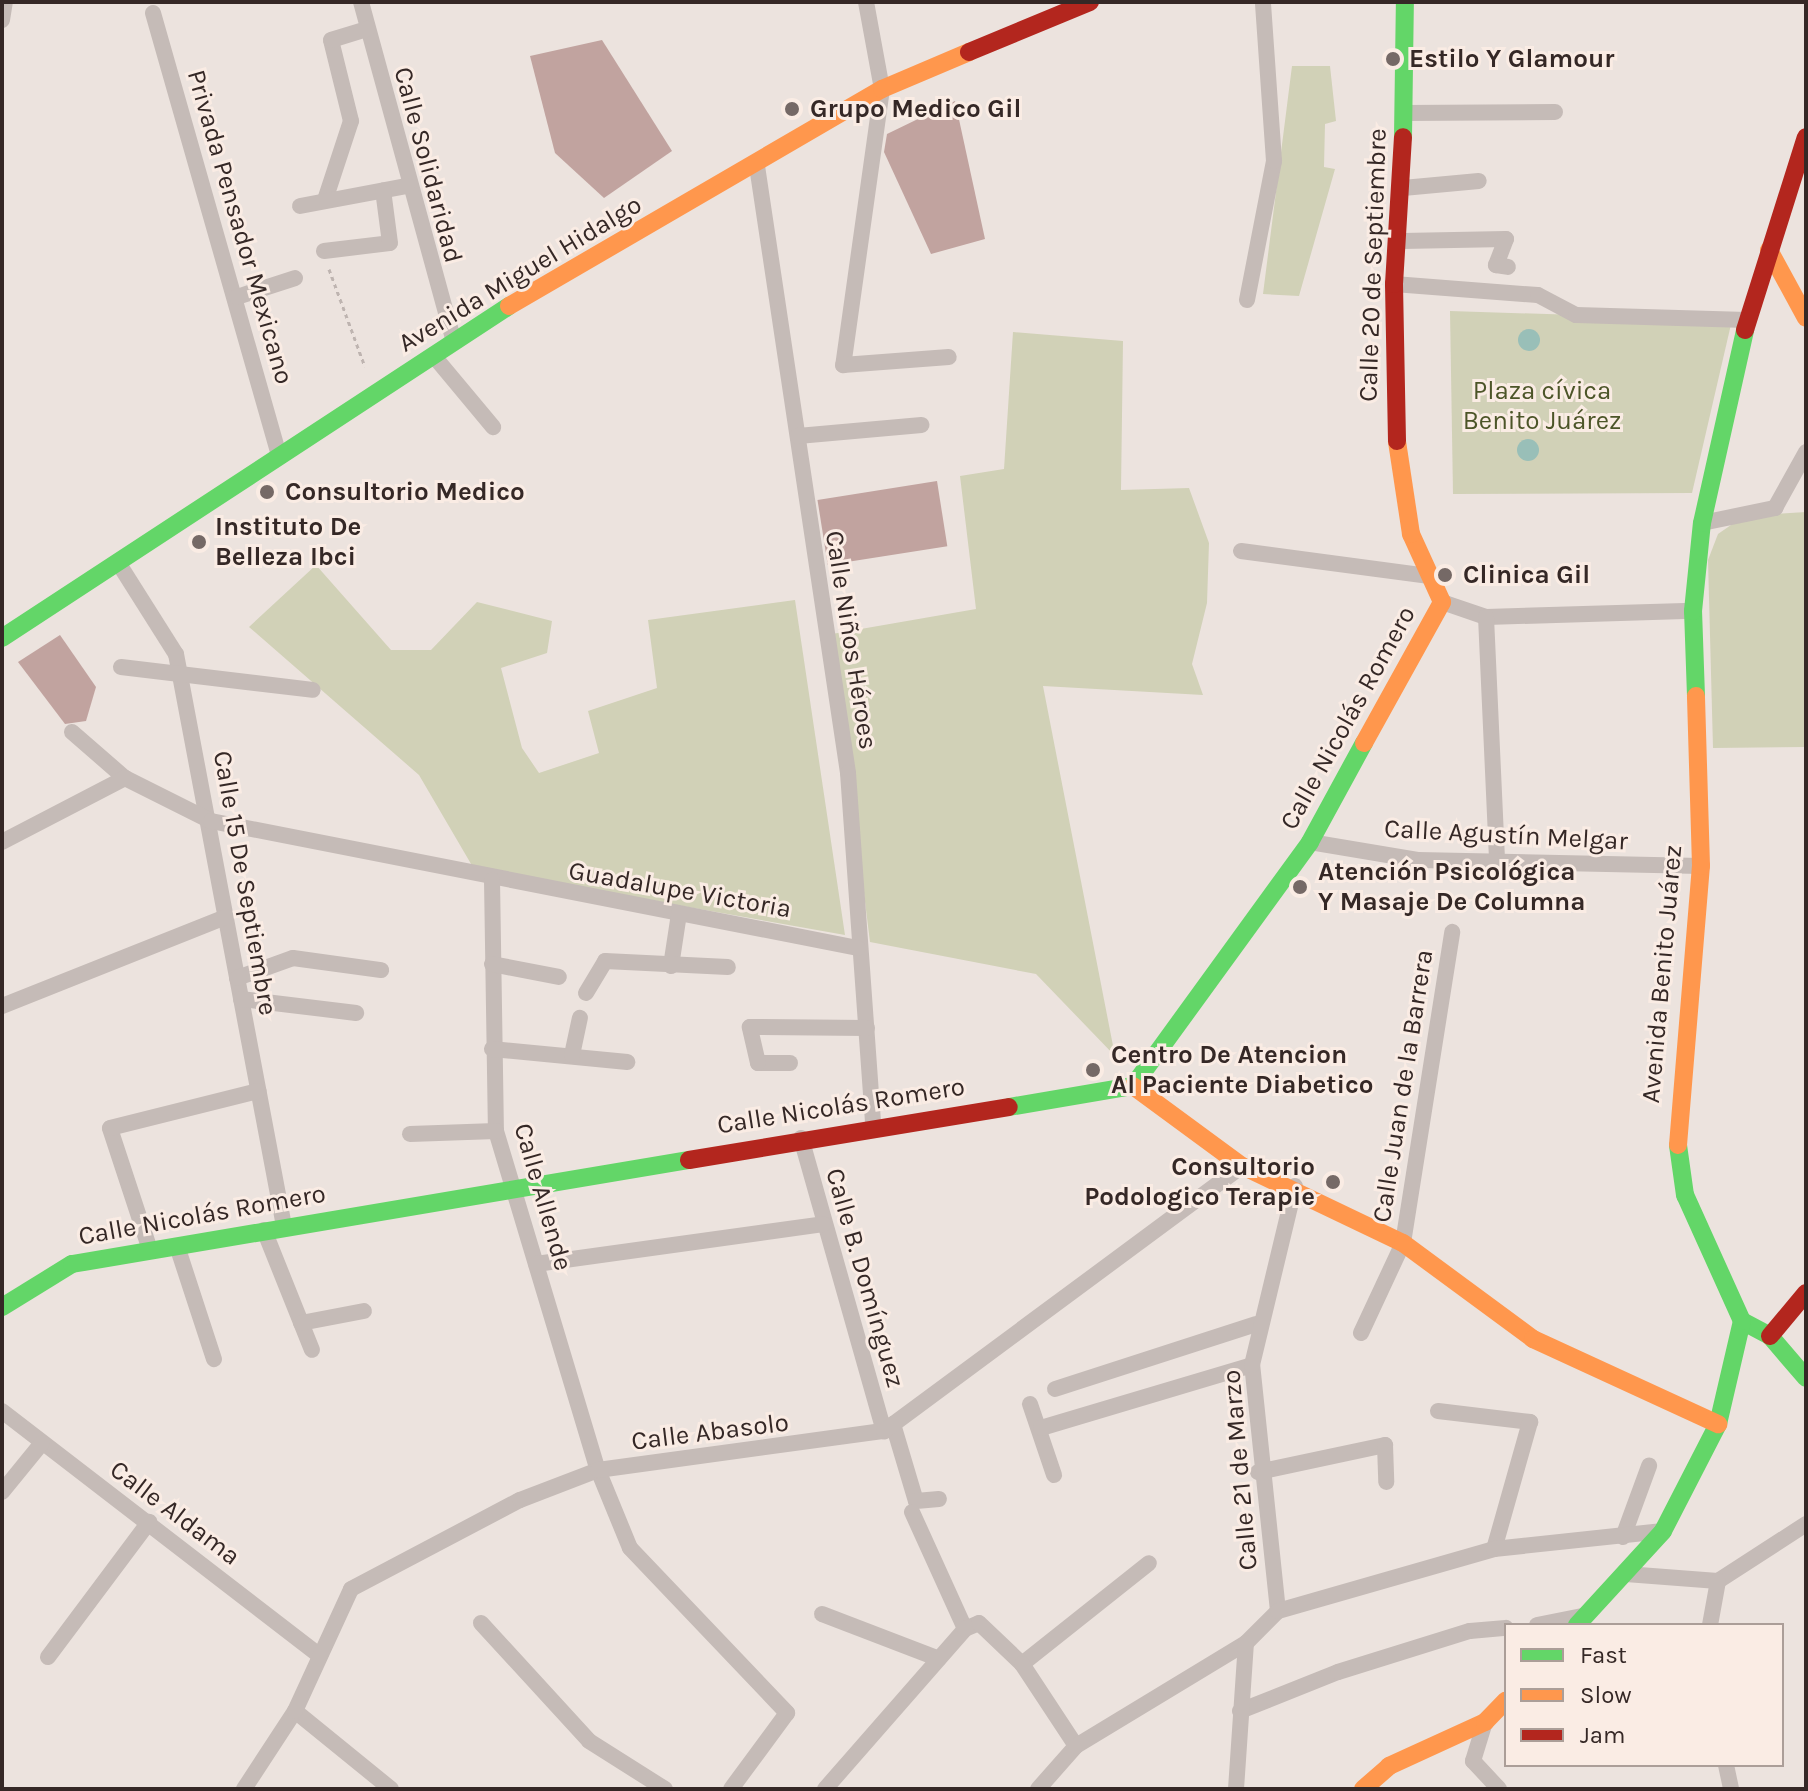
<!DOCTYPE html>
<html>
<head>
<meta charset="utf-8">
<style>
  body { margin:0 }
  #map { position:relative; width:1808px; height:1791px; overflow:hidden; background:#ece3de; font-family:Karla,sans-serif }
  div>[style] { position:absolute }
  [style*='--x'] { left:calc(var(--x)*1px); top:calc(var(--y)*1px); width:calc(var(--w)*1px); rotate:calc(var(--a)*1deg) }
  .green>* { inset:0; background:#d1d1b7 }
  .water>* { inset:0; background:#99bfb8 }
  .round { border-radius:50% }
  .building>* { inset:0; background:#c1a39f; transform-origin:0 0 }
  .path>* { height:3px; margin-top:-1.5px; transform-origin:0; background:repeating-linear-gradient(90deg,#beb4b0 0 4px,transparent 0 8px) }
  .street>* { height:16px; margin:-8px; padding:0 8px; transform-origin:8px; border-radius:8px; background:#c5bbb7 }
  .fast>* { height:18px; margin:-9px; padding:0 9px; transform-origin:9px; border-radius:9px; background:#63d668 }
  .slow>* { height:18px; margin:-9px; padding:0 9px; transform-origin:9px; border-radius:9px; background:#ff974d }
  .jam>* { height:18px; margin:-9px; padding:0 9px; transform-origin:9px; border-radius:9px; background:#b3261e }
  .dots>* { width:22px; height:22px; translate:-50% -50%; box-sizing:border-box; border:4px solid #faece4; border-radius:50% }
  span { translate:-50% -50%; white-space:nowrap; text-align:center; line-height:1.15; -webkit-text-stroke:6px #faece4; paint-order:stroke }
  .poi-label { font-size:26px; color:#352826; font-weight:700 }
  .left { translate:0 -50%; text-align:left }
  .right { translate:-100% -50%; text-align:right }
  .street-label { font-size:26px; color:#352826 }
  .park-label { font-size:26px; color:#4c5528 }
  .frame { position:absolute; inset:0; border:4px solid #352826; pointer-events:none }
  .legend { position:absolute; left:1504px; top:1623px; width:280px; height:144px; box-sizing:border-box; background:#faece4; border:2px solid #ab9e98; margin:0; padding:10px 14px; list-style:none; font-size:24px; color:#352826 }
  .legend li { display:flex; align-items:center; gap:16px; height:40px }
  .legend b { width:40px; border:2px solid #ab9e98 }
</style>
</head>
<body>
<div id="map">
  <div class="green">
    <div style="clip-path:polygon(1292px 66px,1330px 66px,1336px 121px,1325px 124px,1324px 167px,1335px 169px,1299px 296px,1263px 294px)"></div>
    <div style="clip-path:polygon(1450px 311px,1732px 320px,1692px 493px,1453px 494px)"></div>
    <div style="clip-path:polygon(1013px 332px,1123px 341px,1121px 490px,1189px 488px,1209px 543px,1207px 603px,1192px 664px,1203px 695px,1043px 686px,1115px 1056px,1036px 974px,870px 942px,832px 634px,976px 609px,960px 476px,1004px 469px)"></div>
    <div style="clip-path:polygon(1806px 512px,1806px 747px,1713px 748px,1708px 560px,1718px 534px,1744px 516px)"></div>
    <div style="clip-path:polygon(316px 565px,391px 650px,431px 650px,477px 602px,552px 621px,547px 653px,501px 668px,522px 748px,539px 773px,599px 753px,588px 711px,657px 688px,648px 620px,795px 600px,845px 935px,474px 869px,419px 775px,249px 627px)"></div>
  </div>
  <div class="water">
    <div class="round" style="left:1518px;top:329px;width:22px;height:22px"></div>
    <div class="round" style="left:1517px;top:439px;width:22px;height:22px"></div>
  </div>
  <div class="building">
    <div style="clip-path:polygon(602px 40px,672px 151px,604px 198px,555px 153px,530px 56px)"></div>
    <div style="clip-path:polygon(955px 101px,985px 239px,931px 254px,884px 152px,887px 134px)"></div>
    <div style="left:937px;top:481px;width:66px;height:121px;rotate:81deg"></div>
    <div style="clip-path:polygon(60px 635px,96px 687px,86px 721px,65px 724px,18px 662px)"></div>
  </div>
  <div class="path">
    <div style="--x:329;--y:269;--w:104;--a:69.8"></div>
  </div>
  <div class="street">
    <div style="--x:361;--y:2;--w:349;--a:74.7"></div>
    <div style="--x:866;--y:2;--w:88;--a:79.6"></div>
    <div style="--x:882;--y:89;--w:279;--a:98"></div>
    <div style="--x:843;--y:365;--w:106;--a:-4.3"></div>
    <div style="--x:153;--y:13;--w:460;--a:74.1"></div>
    <div style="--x:2;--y:20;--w:18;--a:-81"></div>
    <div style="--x:1404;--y:113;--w:151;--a:-0.4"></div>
    <div style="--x:757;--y:166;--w:614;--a:81.47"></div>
    <div style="--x:848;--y:773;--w:354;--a:85.9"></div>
    <div style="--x:1403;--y:188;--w:76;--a:-5.3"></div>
    <div style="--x:326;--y:197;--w:80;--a:-71.8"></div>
    <div style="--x:351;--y:121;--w:83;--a:-103.9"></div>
    <div style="--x:331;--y:40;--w:38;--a:-17"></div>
    <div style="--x:300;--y:206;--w:109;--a:-10.6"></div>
    <div style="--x:1402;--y:241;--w:104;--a:-1.1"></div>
    <div style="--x:1506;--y:239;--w:28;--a:111"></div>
    <div style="--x:1496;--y:265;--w:12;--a:9"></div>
    <div style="--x:324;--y:251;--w:66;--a:-6.9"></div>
    <div style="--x:390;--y:243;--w:53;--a:-97.5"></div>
    <div style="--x:1394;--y:284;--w:144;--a:4.4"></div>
    <div style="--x:1538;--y:295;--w:43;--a:27.8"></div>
    <div style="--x:1576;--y:315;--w:171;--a:1.7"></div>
    <div style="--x:237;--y:297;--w:61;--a:-18.1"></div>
    <div style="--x:1247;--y:300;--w:142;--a:-79"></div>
    <div style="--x:1274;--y:161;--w:159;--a:-94"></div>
    <div style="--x:433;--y:355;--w:94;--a:50.2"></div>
    <div style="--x:798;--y:436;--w:124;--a:-5.1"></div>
    <div style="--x:1702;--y:523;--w:75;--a:-11.6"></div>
    <div style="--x:1775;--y:508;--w:64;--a:-61"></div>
    <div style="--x:1241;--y:551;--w:196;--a:7.6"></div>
    <div style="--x:119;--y:564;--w:107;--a:57.7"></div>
    <div style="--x:176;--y:654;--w:582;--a:79.31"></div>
    <div style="--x:1442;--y:602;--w:46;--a:18.8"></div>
    <div style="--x:1486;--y:617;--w:207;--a:-1.7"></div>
    <div style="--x:1486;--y:617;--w:245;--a:87.4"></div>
    <div style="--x:121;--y:667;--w:193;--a:6.8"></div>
    <div style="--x:72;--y:732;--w:70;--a:41"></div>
    <div style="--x:125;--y:778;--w:96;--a:26.6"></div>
    <div style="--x:211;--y:821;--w:659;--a:11.11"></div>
    <div style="--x:2;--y:842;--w:139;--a:-27.5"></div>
    <div style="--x:1310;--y:842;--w:109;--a:9.5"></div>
    <div style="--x:1418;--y:860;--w:283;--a:1.2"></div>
    <div style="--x:492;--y:880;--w:251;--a:89.1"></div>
    <div style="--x:496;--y:1131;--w:354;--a:73.3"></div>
    <div style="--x:598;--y:1470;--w:84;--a:67.7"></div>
    <div style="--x:630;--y:1548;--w:228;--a:46.4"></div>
    <div style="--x:787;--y:1713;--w:94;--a:126.4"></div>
    <div style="--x:492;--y:964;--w:68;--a:11"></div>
    <div style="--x:671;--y:966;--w:53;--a:-81.3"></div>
    <div style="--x:237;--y:978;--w:59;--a:-19.7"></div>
    <div style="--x:293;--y:958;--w:89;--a:7.8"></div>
    <div style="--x:586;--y:993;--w:37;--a:-59"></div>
    <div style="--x:605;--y:961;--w:123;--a:2.8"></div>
    <div style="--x:241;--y:999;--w:116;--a:6.9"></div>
    <div style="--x:2;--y:1006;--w:241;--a:-21.7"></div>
    <div style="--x:492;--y:1049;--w:136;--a:5.5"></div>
    <div style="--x:572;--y:1055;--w:38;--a:-78"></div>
    <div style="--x:790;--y:1063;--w:32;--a:180"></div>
    <div style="--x:758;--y:1063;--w:37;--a:-103"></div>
    <div style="--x:750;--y:1027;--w:117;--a:0.5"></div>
    <div style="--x:410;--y:1134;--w:86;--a:-2"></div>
    <div style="--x:801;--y:1138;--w:305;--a:74.2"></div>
    <div style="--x:264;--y:1230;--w:129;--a:68.2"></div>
    <div style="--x:177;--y:1246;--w:119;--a:71.9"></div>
    <div style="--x:150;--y:1250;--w:128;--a:-108.2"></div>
    <div style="--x:110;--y:1128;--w:153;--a:-14"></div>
    <div style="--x:536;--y:1264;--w:290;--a:-7.9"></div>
    <div style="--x:301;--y:1323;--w:64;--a:-10.8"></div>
    <div style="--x:1361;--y:1333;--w:99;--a:-65"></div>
    <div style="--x:1403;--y:1243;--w:315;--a:-81"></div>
    <div style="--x:1055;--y:1389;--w:211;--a:-17.9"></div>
    <div style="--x:1030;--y:1404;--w:75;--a:71.3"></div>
    <div style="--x:2;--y:1411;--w:398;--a:37.6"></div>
    <div style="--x:1438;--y:1411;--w:93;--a:6.8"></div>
    <div style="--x:1530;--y:1422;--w:132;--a:105.8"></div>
    <div style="--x:893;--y:1424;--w:80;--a:73.4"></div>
    <div style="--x:916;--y:1501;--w:23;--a:-5"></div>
    <div style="--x:1041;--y:1428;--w:220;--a:-16.6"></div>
    <div style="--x:1258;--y:1472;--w:130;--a:-12"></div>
    <div style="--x:1385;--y:1445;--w:37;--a:88"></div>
    <div style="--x:2;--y:1492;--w:63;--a:-50.8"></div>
    <div style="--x:912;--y:1512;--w:128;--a:65.6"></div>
    <div style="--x:1623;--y:1537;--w:76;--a:-69.9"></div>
    <div style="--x:1626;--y:1574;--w:92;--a:4.4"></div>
    <div style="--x:1718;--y:1581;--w:105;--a:-32.9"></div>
    <div style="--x:1278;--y:1611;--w:247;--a:-96"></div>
    <div style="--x:1252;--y:1365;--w:184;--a:-76.5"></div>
    <div style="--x:822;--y:1614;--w:125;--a:21"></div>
    <div style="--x:481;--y:1623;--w:160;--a:47.5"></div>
    <div style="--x:589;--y:1741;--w:90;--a:32.3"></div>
    <div style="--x:1537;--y:1625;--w:51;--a:-11.3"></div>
    <div style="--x:1710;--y:1625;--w:45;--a:-79.7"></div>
    <div style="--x:48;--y:1657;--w:169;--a:-53.2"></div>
    <div style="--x:1022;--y:1664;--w:162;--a:-38.5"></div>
    <div style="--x:295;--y:1711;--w:124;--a:39.1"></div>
    <div style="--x:1240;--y:1711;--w:105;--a:-21.7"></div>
    <div style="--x:1338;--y:1672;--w:138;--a:-17.3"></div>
    <div style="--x:1470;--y:1631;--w:36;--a:-5"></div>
    <div style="--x:1485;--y:1722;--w:41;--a:107.1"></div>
    <div style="--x:1473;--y:1761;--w:38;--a:47"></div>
    <div style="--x:1726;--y:1765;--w:25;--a:78"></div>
    <div style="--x:244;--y:1789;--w:93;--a:-56.8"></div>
    <div style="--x:295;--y:1711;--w:134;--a:-65.3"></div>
    <div style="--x:351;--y:1589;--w:191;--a:-27.8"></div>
    <div style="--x:520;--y:1500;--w:84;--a:-21"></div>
    <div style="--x:598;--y:1470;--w:289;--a:-7.8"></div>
    <div style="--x:884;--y:1431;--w:445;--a:-36.5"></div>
    <div style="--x:825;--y:1789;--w:213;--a:-48.8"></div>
    <div style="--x:965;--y:1629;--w:15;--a:-23"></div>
    <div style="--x:979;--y:1623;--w:59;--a:43.6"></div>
    <div style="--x:1022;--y:1664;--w:98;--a:56.6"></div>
    <div style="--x:1038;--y:1789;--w:57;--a:-48.5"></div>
    <div style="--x:1076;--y:1746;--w:199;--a:-31.2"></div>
    <div style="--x:1246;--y:1643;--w:45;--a:-45"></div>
    <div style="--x:1278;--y:1611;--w:225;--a:-16"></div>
    <div style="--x:1494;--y:1549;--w:170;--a:-6.1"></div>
    <div style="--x:1236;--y:1789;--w:146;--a:-86.1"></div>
  </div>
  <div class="fast">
    <div style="--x:1403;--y:137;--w:135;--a:-89.2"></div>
    <div style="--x:2;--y:638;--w:606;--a:-33.22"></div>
    <div style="--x:1696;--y:696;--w:85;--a:-92"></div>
    <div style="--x:1693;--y:611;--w:88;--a:-84.2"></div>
    <div style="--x:1702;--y:523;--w:198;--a:-77.4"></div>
    <div style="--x:1009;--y:1107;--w:126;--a:-9.6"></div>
    <div style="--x:1133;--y:1086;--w:301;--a:-54"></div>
    <div style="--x:1310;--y:842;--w:113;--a:-61.4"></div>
    <div style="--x:2;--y:1307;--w:82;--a:-31.6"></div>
    <div style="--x:72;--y:1264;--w:626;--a:-9.57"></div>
    <div style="--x:1742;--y:1321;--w:32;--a:28"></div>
    <div style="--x:1770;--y:1336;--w:55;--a:49.4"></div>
    <div style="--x:1577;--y:1625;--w:127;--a:-47.5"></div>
    <div style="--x:1663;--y:1531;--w:120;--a:-62.8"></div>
    <div style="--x:1718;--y:1424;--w:106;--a:-76.9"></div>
    <div style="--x:1742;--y:1321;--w:138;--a:-114.3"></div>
    <div style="--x:1685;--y:1195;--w:50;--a:-98"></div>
  </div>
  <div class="slow">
    <div style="--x:1769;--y:250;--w:77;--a:61.4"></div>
    <div style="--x:509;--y:306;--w:432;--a:-30.2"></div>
    <div style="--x:882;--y:89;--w:95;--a:-23"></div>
    <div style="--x:1364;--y:743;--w:161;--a:-61"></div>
    <div style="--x:1442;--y:602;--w:75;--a:-114.5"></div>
    <div style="--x:1411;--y:534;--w:94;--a:-98.6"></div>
    <div style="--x:1133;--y:1086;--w:135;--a:36.3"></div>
    <div style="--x:1242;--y:1166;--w:178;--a:25.6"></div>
    <div style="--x:1403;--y:1243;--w:162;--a:36.4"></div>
    <div style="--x:1533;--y:1339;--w:204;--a:24.7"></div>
    <div style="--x:1678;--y:1145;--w:280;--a:-85.3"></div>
    <div style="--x:1701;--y:866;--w:170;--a:-91.7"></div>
    <div style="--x:1363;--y:1789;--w:35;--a:-41"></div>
    <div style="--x:1389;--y:1766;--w:106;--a:-24.6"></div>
    <div style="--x:1485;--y:1722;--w:30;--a:-46"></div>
  </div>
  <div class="jam">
    <div style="--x:969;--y:52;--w:131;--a:-22.5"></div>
    <div style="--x:1745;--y:330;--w:202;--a:-72.5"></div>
    <div style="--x:1397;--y:441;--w:157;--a:-91.1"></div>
    <div style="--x:1394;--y:284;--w:147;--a:-86.5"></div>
    <div style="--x:689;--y:1160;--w:324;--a:-9.4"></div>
    <div style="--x:1770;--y:1336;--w:56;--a:-50.1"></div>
  </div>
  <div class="dots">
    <div style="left:1393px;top:59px;background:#756966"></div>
    <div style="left:792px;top:109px;background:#756966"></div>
    <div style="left:267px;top:492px;background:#756966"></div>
    <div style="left:199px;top:542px;background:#756966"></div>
    <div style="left:1445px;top:575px;background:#756966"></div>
    <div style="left:1300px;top:887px;background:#756966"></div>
    <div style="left:1093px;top:1070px;background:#756966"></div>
    <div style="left:1333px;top:1182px;background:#756966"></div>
  </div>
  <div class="poi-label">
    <span class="left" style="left:1409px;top:59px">Estilo Y Glamour</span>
    <span class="left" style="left:810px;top:109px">Grupo Medico Gil</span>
    <span class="left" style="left:285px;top:492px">Consultorio Medico</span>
    <span class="left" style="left:215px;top:542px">Instituto De<br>Belleza Ibci</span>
    <span class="left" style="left:1463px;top:575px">Clinica Gil</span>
    <span class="left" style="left:1318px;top:887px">Atención Psicológica<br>Y Masaje De Columna</span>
    <span class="left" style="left:1111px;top:1070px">Centro De Atencion<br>Al Paciente Diabetico</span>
    <span class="right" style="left:1315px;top:1182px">Consultorio<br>Podologico Terapie</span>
  </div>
  <div class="street-label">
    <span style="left:428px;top:165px;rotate:75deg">Calle Solidaridad</span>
    <span style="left:240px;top:227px;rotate:74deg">Privada Pensador Mexicano</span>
    <span style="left:1373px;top:265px;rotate:-88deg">Calle 20 de Septiembre</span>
    <span style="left:520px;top:274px;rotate:-31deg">Avenida Miguel Hidalgo</span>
    <span style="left:851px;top:640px;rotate:81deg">Calle Niños Héroes</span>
    <span style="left:1348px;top:718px;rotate:-61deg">Calle Nicolás Romero</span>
    <span style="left:1506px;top:835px;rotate:3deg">Calle Agustín Melgar</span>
    <span style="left:245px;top:883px;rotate:80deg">Calle 15 De Septiembre</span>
    <span style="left:680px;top:890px;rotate:10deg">Guadalupe Victoria</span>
    <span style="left:1662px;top:974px;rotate:-85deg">Avenida Benito Juárez</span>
    <span style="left:1403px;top:1086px;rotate:-81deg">Calle Juan de la Barrera</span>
    <span style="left:841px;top:1106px;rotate:-9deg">Calle Nicolás Romero</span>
    <span style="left:543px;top:1197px;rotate:74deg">Calle Allende</span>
    <span style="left:202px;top:1215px;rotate:-10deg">Calle Nicolás Romero</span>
    <span style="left:865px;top:1278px;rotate:74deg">Calle B. Domínguez</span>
    <span style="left:710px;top:1432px;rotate:-7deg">Calle Abasolo</span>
    <span style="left:1240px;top:1470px;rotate:-95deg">Calle 21 de Marzo</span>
    <span style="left:175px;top:1513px;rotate:37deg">Calle Aldama</span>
  </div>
  <div class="park-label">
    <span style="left:1542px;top:406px">Plaza cívica<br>Benito Juárez</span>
  </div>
  <div class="frame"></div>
  <ul class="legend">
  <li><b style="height:10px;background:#63d668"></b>Fast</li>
  <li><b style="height:10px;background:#ff974d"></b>Slow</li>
  <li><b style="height:10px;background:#b3261e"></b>Jam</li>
  </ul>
</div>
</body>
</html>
